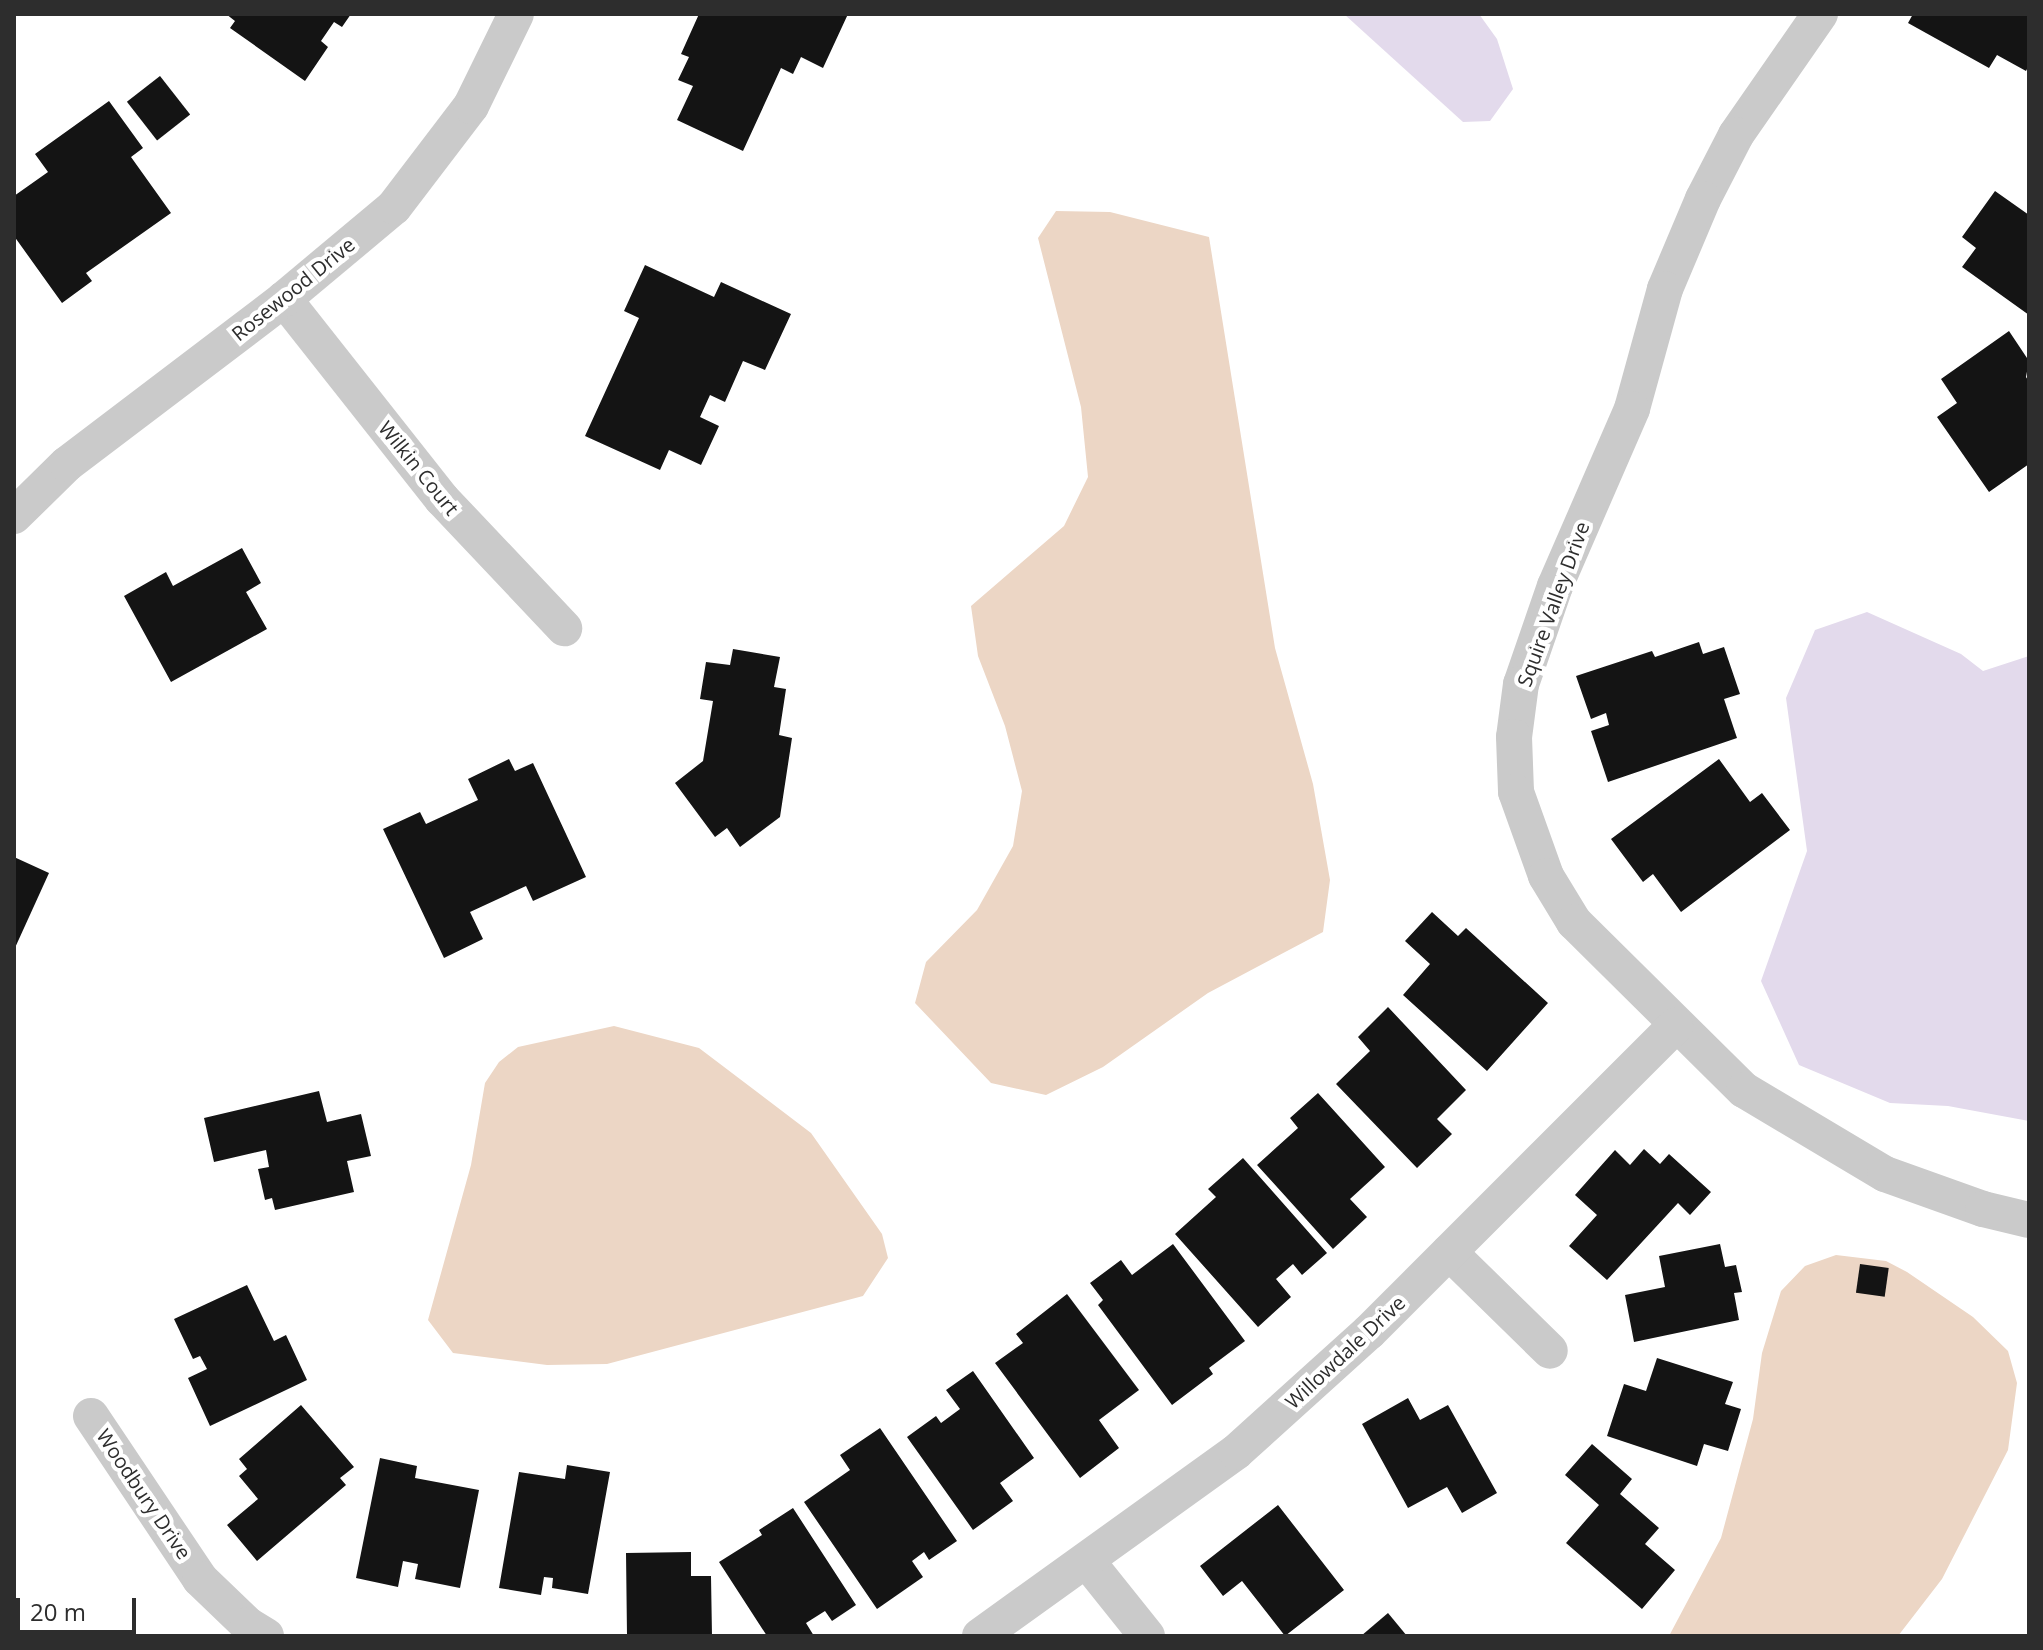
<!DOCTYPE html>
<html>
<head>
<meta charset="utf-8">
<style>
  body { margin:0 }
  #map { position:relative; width:2043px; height:1650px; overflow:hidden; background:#fff; font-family:"Open Sans",sans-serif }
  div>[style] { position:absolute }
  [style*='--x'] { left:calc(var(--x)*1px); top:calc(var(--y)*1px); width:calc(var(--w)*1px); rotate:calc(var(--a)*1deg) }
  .green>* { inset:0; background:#e3daec }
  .water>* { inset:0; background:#ecd6c5 }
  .building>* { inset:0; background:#141414; transform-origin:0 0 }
  .minor>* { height:36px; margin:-18px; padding:0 18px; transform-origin:18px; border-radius:18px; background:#cacaca }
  span { translate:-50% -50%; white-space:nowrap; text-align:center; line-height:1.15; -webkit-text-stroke:8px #fff; paint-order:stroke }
  .street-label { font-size:20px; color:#2d2d2d }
  .frame { position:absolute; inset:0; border:16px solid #2d2d2d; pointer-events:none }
  .scale { position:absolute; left:16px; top:1598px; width:120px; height:36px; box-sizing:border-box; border:4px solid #2d2d2d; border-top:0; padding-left:10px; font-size:24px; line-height:28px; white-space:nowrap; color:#2d2d2d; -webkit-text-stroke:6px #fff; paint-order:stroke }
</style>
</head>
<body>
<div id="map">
  <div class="green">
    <div style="clip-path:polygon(1344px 14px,1479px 14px,1497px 39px,1513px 89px,1490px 121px,1463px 122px)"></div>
    <div style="clip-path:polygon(1867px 612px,1961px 654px,1983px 671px,2029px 656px,2029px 1121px,1948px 1106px,1890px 1103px,1799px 1065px,1761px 981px,1807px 851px,1786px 698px,1815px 630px)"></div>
  </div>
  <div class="water">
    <div style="clip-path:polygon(1056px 211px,1110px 212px,1209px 237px,1275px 648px,1313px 784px,1330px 880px,1323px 932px,1208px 993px,1103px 1067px,1046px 1095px,991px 1083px,915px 1003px,926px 962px,977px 910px,1013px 846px,1022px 791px,1005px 726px,978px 656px,971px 606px,1064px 526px,1088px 477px,1081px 407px,1038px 238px)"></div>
    <div style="clip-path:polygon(614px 1026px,699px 1048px,811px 1133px,882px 1234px,888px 1258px,863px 1296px,607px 1364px,547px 1365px,453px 1353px,428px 1320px,471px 1165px,485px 1083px,499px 1062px,518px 1047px)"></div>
    <div style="clip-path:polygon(1836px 1255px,1886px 1261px,1907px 1272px,1973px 1317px,2008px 1351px,2017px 1383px,2008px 1450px,1942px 1579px,1898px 1636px,1669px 1636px,1721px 1538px,1753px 1419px,1762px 1353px,1781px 1291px,1805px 1266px)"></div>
  </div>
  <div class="building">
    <div style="clip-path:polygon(226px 14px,351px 14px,342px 27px,334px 22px,321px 41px,328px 47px,305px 81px,230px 28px,235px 21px)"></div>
    <div style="clip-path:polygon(699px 14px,848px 14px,823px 68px,801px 57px,793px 74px,781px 68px,743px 151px,677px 120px,693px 86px,678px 80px,689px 57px,681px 54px)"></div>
    <div style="clip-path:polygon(1913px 14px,2029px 14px,2029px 65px,2026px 71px,1997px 55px,1989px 68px,1908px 23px)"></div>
    <div style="left:160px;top:76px;width:49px;height:42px;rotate:52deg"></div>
    <div style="clip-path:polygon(109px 101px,143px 148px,131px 157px,171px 213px,86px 273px,92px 281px,62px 303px,14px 236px,14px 196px,48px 172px,35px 154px)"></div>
    <div style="clip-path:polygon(1995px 191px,2029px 215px,2029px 315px,1962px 267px,1976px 248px,1962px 237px)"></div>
    <div style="clip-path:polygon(645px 265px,714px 297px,721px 282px,791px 314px,765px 370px,743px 361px,725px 402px,710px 395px,700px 417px,719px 426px,701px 465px,669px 450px,660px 470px,585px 436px,639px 318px,624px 311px)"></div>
    <div style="clip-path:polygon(2009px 331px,2029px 361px,2026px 377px,2029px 382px,2029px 464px,1989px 492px,1937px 417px,1957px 403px,1941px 379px)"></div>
    <div style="clip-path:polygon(242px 548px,261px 583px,246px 592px,267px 629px,171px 682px,124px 596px,166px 572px,173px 586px)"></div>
    <div style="clip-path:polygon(1699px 642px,1703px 654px,1724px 647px,1740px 694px,1724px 699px,1737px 738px,1608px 782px,1591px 731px,1609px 725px,1606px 713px,1591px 719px,1576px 676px,1652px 651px,1655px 657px)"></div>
    <div style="clip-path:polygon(733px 649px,780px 657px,774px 687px,786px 689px,779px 735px,792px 738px,780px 817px,740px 847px,727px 828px,715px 837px,675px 783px,703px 761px,713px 701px,700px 699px,706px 662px,730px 665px)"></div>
    <div style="clip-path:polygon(509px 759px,515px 771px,533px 763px,586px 877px,533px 901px,526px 886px,470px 912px,483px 939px,444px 958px,383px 829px,420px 812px,426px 824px,478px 800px,468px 779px)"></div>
    <div style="clip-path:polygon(1719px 759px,1750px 802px,1762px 793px,1790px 830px,1681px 912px,1653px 874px,1643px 882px,1611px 839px)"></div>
    <div style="clip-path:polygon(14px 857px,49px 873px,14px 950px)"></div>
    <div style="clip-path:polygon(1432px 912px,1458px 936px,1466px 928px,1548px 1003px,1487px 1071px,1403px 995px,1430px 964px,1405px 941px)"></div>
    <div style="clip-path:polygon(1388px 1007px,1466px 1090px,1437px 1119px,1452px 1134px,1417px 1168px,1336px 1084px,1370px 1051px,1358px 1037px)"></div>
    <div style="clip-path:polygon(319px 1091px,327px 1122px,361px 1114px,371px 1156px,347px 1161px,354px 1192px,275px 1210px,272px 1198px,265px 1200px,258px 1169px,269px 1167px,266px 1150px,214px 1162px,204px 1118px)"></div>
    <div style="clip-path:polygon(1318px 1093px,1385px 1167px,1350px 1199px,1367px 1217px,1333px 1249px,1257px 1165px,1298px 1128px,1290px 1118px)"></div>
    <div style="clip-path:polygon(1644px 1149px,1660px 1164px,1669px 1154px,1711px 1192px,1690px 1215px,1678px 1203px,1607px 1280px,1569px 1246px,1597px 1215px,1575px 1195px,1615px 1150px,1630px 1165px)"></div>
    <div style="clip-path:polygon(1243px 1158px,1327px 1253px,1302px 1275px,1293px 1264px,1276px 1279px,1291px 1297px,1258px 1327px,1175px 1234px,1216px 1197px,1208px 1189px)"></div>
    <div style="clip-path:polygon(1173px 1244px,1245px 1341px,1209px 1368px,1213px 1374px,1172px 1405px,1098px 1305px,1103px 1300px,1090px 1283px,1121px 1260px,1132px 1275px)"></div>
    <div style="clip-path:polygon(1720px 1244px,1725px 1267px,1736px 1265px,1742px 1292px,1734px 1293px,1739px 1320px,1634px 1342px,1625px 1295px,1665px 1287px,1659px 1256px)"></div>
    <div style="left:1860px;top:1264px;width:29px;height:29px;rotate:8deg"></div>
    <div style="clip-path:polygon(247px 1285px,274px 1341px,286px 1335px,307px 1380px,210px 1426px,188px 1378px,207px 1369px,200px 1356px,193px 1359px,174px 1319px)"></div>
    <div style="clip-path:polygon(1067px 1294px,1139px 1390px,1099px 1420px,1119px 1448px,1080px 1478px,995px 1363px,1023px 1343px,1016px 1334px)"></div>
    <div style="clip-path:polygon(1657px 1358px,1733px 1382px,1725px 1404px,1741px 1409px,1728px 1451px,1704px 1444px,1697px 1466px,1607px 1436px,1624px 1384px,1646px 1391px)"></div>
    <div style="clip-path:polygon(973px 1371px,1034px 1458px,1000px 1483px,1013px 1501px,973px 1530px,907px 1437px,936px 1416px,941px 1423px,960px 1409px,946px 1390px)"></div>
    <div style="clip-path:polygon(1408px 1398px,1420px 1420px,1448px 1405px,1497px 1493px,1462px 1513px,1447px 1487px,1408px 1508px,1362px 1424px)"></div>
    <div style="clip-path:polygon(301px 1405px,354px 1467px,340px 1478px,346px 1485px,257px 1561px,227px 1525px,258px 1499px,239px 1476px,247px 1469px,239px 1459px)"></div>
    <div style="clip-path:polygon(880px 1428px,957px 1541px,929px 1560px,924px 1552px,912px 1561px,923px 1577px,877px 1609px,804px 1502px,850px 1470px,840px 1455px)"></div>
    <div style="clip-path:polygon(1592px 1444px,1632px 1479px,1620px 1494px,1659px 1528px,1645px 1544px,1675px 1570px,1642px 1609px,1566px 1543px,1599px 1505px,1565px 1475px)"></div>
    <div style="clip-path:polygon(380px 1458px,417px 1466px,415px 1478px,479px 1490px,460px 1588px,415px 1579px,418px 1564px,403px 1561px,398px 1587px,356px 1578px)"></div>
    <div style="clip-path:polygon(567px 1465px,610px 1472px,588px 1594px,552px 1588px,553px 1578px,544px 1577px,541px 1595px,499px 1588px,519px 1472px,565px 1479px)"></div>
    <div style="clip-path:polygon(1278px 1505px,1344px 1590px,1285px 1636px,1242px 1581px,1223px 1596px,1200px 1566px)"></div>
    <div style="clip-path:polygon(793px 1508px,856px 1605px,832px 1621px,825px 1611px,806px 1623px,814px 1636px,767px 1636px,719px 1562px,762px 1535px,759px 1530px)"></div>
    <div style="clip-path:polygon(691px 1552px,691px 1576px,711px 1576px,712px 1636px,627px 1636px,626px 1553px)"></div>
    <div style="clip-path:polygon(1388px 1613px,1407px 1636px,1361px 1636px)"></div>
  </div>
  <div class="minor">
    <div style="--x:1820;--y:14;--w:147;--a:124.8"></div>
    <div style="--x:1736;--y:135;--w:72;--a:117.3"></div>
    <div style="--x:1703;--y:199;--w:98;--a:112.9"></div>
    <div style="--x:1665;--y:289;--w:124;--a:105.4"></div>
    <div style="--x:1632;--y:409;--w:193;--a:113.5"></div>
    <div style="--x:1555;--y:586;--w:104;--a:109.1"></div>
    <div style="--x:1521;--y:684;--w:53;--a:97.5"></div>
    <div style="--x:1514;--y:737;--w:55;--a:87.9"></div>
    <div style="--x:1516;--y:792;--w:89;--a:70.3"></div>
    <div style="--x:1546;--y:876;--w:54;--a:58.7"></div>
    <div style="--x:1574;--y:922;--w:239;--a:44.7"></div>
    <div style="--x:1744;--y:1090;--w:164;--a:30.8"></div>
    <div style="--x:1885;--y:1174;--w:104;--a:19.7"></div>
    <div style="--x:1983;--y:1209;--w:47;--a:13.4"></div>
    <div style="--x:284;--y:299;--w:255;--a:51.7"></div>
    <div style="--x:442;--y:499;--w:178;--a:46.6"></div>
    <div style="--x:14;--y:516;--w:74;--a:-44.5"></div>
    <div style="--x:67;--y:464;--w:273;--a:-37.2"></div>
    <div style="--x:284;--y:299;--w:143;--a:-39.9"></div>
    <div style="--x:394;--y:207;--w:127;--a:-52.7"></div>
    <div style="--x:471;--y:106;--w:102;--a:-63.9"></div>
    <div style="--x:1449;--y:1252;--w:141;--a:44.4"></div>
    <div style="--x:91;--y:1416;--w:196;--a:56.2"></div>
    <div style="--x:200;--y:1579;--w:66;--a:43.8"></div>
    <div style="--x:248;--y:1625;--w:21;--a:31"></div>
    <div style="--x:1087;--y:1561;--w:96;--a:51.3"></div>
    <div style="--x:980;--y:1636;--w:315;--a:-35.7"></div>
    <div style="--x:1236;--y:1452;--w:179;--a:-42.1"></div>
    <div style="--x:1369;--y:1332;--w:433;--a:-45"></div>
  </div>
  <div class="street-label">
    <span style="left:293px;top:289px;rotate:-39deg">Rosewood Drive</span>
    <span style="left:419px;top:468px;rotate:51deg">Wilkin Court</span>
    <span style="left:1553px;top:604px;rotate:-70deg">Squire Valley Drive</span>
    <span style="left:1345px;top:1352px;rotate:-43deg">Willowdale Drive</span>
    <span style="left:144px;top:1494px;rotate:56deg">Woodbury Drive</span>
  </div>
  <div class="frame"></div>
  <div class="scale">20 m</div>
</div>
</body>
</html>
